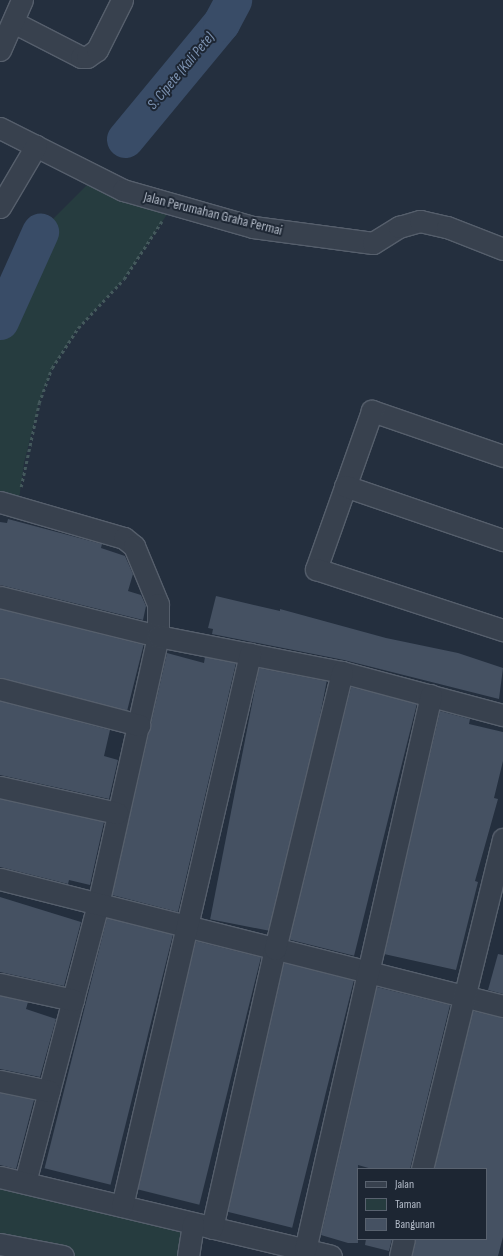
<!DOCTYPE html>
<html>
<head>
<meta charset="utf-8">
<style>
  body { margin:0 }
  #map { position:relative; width:503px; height:1256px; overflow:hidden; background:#242f3e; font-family:"Sofia Sans Condensed",sans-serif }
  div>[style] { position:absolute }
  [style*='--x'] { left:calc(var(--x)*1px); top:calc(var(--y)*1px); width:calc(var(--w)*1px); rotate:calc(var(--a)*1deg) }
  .green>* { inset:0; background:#263c3f }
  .river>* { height:37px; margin:-18.5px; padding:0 18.5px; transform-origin:18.5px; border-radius:18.5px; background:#394c67 }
  .building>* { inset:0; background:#455162; transform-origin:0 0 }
  .path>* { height:2.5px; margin-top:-1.25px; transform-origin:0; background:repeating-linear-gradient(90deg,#44595c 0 3px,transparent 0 6px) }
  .roads { filter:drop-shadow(1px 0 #565f6c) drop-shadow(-1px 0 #565f6c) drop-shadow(0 1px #565f6c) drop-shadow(0 -1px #565f6c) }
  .minor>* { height:21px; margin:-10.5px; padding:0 10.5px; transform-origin:10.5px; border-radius:10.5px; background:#38414e }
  span { translate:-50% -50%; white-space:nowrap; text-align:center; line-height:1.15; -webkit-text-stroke:4px #1d2633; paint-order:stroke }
  .street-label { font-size:14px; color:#b4bcc9 }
  .water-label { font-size:15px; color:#7c92b1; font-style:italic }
  .legend { position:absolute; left:357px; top:1168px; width:130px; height:72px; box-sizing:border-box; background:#1d2633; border:1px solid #59626f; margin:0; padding:5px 7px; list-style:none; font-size:12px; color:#b4bcc9 }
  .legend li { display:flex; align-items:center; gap:8px; height:20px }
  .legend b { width:20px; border:1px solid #59626f }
</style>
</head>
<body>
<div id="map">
  <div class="green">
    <div style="clip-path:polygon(95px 177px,172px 207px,124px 279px,78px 328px,52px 368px,39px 403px,24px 463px,18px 507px,0 502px,0 321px,40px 232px)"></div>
    <div style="clip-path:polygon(0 1177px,193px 1223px,188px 1256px,0 1256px)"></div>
  </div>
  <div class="river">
    <div style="--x:125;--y:139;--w:151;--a:-50.4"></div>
    <div style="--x:221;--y:23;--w:26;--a:-62"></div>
    <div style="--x:0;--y:321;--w:98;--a:-65.8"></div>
  </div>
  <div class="building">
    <div style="clip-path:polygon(8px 519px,102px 544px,101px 548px,125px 556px,133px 574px,128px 591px,141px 595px,146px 606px,143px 620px,0 585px,0 522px,7px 523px)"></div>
    <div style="clip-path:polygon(216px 596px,280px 611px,280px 609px,386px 638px,458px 653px,503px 668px,499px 699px,344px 660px,212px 634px,213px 629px,208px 628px)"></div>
    <div style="left:0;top:609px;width:148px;height:68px;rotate:14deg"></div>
    <div style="clip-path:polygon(167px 653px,204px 663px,205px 657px,236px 663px,178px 912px,112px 895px)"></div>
    <div style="left:259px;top:668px;width:69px;height:256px;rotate:11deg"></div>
    <div style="left:351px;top:687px;width:68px;height:260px;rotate:14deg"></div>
    <div style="clip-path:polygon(0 701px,110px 730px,104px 756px,118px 760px,109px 799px,0 775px)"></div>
    <div style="clip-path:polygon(440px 711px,470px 719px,469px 724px,503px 732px,503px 761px,494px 798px,498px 799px,475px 881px,478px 882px,456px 970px,384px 954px)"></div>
    <div style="clip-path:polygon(0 799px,104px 822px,90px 885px,69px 880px,68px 884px,0 867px)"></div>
    <div style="clip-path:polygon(0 897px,81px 922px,64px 986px,0 972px)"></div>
    <div style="left:107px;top:918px;width:68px;height:258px;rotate:14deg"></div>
    <div style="left:196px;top:941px;width:67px;height:255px;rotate:14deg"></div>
    <div style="clip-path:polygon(498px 954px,503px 955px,503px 994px,488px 990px)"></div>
    <div style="left:284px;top:963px;width:72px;height:255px;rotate:14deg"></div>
    <div style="clip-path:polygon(377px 987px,450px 1005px,410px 1169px,372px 1169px,358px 1165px,358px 1243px,348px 1243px,321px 1235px)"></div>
    <div style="clip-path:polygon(0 996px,28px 1002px,26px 1009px,56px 1019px,40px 1077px,0 1069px)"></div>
    <div style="clip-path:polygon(473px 1011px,503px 1018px,503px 1237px,498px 1256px,412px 1256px,416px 1239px,486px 1239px,486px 1169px,434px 1169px)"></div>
    <div style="clip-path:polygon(0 1093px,34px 1100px,16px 1169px,0 1165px)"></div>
    <div style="clip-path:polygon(366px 1239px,392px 1239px,389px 1251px,365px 1245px)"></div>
  </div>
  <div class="path">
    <div style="--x:21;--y:487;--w:86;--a:-77.9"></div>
    <div style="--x:39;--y:403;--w:37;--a:-70"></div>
    <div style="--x:52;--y:368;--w:48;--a:-57"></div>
    <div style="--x:78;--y:328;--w:67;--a:-46.8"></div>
    <div style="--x:124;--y:279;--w:69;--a:-56.8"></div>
  </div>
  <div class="roads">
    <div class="minor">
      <div style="--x:13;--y:22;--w:76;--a:27.2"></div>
      <div style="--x:81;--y:57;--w:6;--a:0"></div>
      <div style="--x:87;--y:57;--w:12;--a:-35"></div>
      <div style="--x:97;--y:50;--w:56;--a:-63.4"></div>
      <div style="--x:0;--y:50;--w:55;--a:-66.3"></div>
      <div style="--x:0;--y:128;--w:138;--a:26.8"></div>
      <div style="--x:123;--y:190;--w:135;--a:15.9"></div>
      <div style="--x:253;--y:227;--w:121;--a:7.6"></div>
      <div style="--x:373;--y:243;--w:31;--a:-32"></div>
      <div style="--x:399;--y:227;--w:22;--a:-16"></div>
      <div style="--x:420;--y:221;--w:28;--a:13"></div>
      <div style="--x:447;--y:227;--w:60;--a:21.4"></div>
      <div style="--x:0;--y:207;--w:71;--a:-59.5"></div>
      <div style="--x:503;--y:456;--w:139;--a:-161"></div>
      <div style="--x:372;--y:411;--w:168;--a:109.5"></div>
      <div style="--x:316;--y:569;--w:197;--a:18.1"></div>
      <div style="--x:345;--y:486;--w:167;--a:18.9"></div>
      <div style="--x:0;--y:502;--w:129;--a:16.2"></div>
      <div style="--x:124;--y:538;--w:13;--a:39"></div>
      <div style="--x:134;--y:546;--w:63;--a:67.5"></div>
      <div style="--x:158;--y:604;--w:32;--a:90"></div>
      <div style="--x:158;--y:636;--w:275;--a:102.6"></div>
      <div style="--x:98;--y:904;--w:288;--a:104.7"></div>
      <div style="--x:0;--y:597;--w:163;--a:13.9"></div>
      <div style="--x:158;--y:636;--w:187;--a:11.1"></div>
      <div style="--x:342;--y:672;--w:167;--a:15"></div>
      <div style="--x:0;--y:689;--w:144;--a:14.5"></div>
      <div style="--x:0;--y:787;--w:120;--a:12.5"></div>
      <div style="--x:0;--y:879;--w:519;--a:14.17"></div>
      <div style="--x:0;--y:984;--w:75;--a:12.4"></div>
      <div style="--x:0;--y:1081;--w:50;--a:11.5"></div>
      <div style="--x:422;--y:1169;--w:340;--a:-76.2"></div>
      <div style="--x:0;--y:1177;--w:340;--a:13.4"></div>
      <div style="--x:122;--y:1206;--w:567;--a:-76.94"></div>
      <div style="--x:212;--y:1228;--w:286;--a:-77.3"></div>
      <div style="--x:275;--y:949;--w:285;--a:-76.4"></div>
      <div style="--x:0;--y:1244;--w:64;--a:10.8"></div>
      <div style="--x:305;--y:1250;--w:569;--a:-77.21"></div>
      <div style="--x:188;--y:1256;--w:33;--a:-81"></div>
      <div style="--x:400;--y:1256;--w:17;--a:-77"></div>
    </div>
  </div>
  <div class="street-label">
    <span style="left:213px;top:214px;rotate:14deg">Jalan Perumahan Graha Permai</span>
  </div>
  <div class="water-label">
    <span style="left:181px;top:71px;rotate:-50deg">S. Cipete (Kali Pete)</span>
  </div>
  <ul class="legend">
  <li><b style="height:5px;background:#38414e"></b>Jalan</li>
  <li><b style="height:11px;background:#263c3f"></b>Taman</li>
  <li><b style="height:11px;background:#455162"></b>Bangunan</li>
  </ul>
</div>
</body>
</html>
